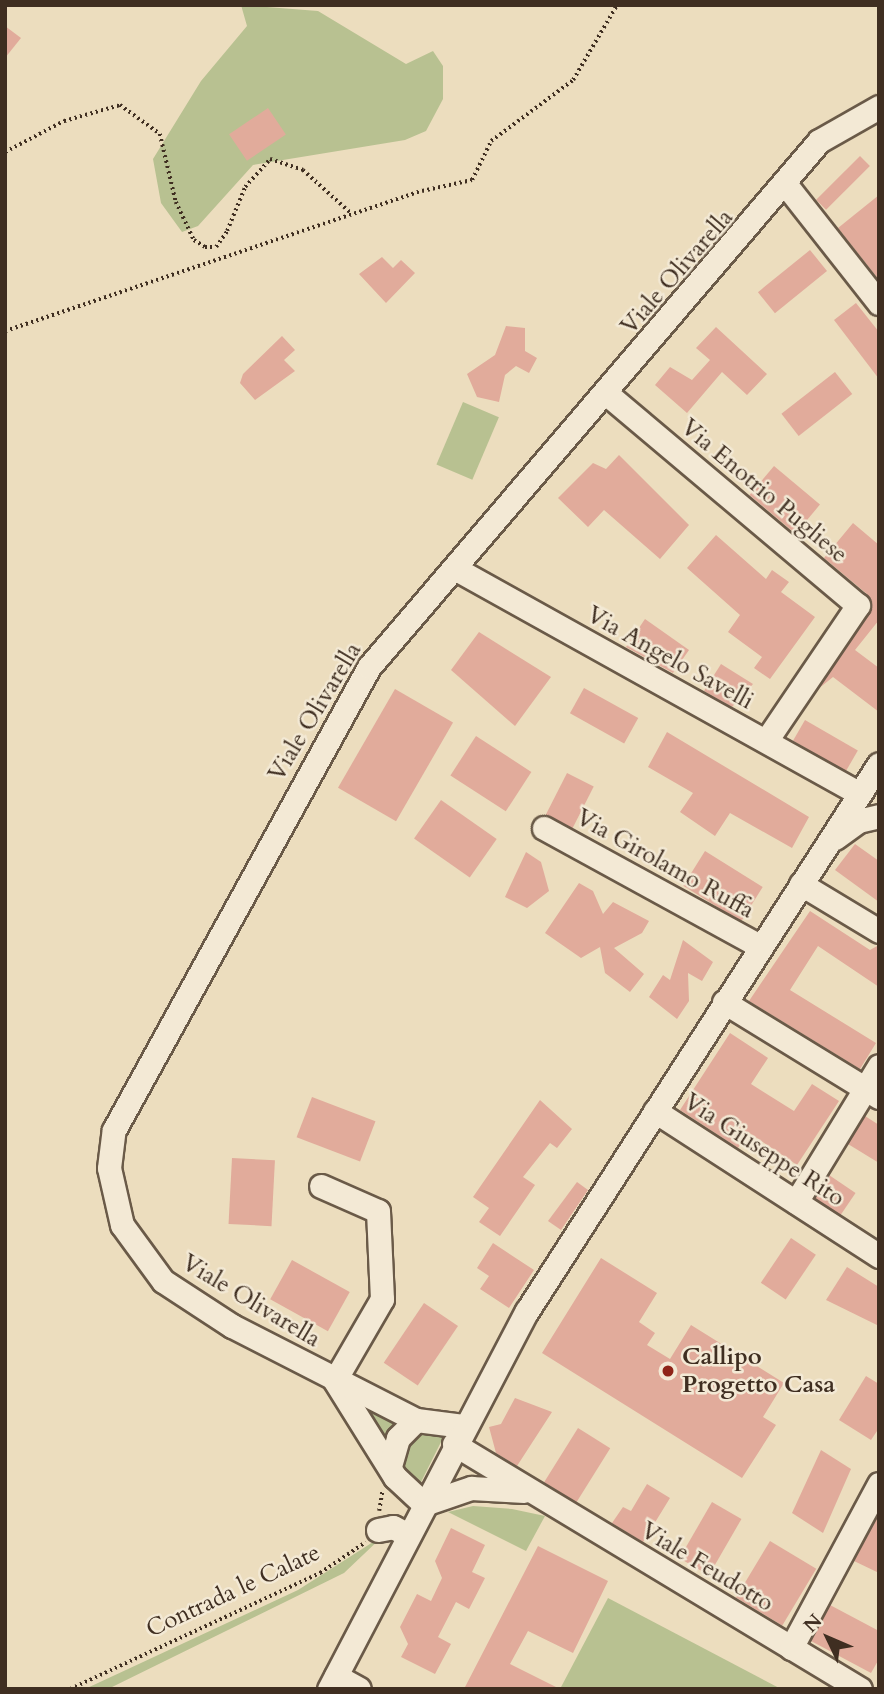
<!DOCTYPE html>
<html>
<head>
<meta charset="utf-8">
<style>
  body { margin:0 }
  #map { position:relative; width:884px; height:1694px; overflow:hidden; background:#ecddbe; font-family:Cardo,serif }
  div>[style] { position:absolute }
  [style*='--x'] { left:calc(var(--x)*1px); top:calc(var(--y)*1px); width:calc(var(--w)*1px); rotate:calc(var(--a)*1deg) }
  .green>* { inset:0; background:#b8c191; transform-origin:0 0 }
  .building>* { inset:0; background:#e1ab9b; transform-origin:0 0 }
  .path>* { height:3.5px; margin-top:-1.75px; transform-origin:0; background:repeating-linear-gradient(90deg,#3f2e21 0 2px,transparent 0 5.5px) }
  .roads { filter:drop-shadow(2px 0 #6a5a48) drop-shadow(-2px 0 #6a5a48) drop-shadow(0 2px #6a5a48) drop-shadow(0 -2px #6a5a48) }
  .minor>* { height:23px; margin:-11.5px; padding:0 11.5px; transform-origin:11.5px; border-radius:11.5px; background:#f3e9d5 }
  .dots>* { width:19px; height:19px; translate:-50% -50%; box-sizing:border-box; border:4px solid #f3e9d5; border-radius:50% }
  span { translate:-50% -50%; white-space:nowrap; text-align:center; line-height:1.15; -webkit-text-stroke:5px #f3e9d5; paint-order:stroke }
  .street-label { font-size:24px; color:#3f2e21 }
  .poi-label { font-size:24px; color:#3f2e21; font-weight:700 }
  .left { translate:0 -50%; text-align:left }
  .frame { position:absolute; inset:0; border:7px solid #3f2e21; pointer-events:none }
  .north { position:absolute; left:793px; top:1603px; width:70px; height:70px; -webkit-text-stroke:5px #f3e9d5; paint-order:stroke; rotate:314deg; font-size:19px; font-weight:700; line-height:28px; text-align:center; color:#3f2e21 }
  .north::after { content:''; display:block; margin:auto; width:24px; height:32px; background:#3f2e21; clip-path:polygon(50% 0,100% 100%,50% 72%,0 100%) }
</style>
</head>
<body>
<div id="map">
  <div class="green">
    <div style="clip-path:polygon(241px 5px,318px 11px,406px 64px,433px 51px,443px 66px,443px 99px,426px 131px,405px 140px,253px 165px,198px 226px,182px 232px,161px 203px,153px 159px,201px 81px,247px 26px)"></div>
    <div style="left:463px;top:402px;width:39px;height:68px;rotate:23deg"></div>
    <div style="clip-path:polygon(351px 1396px,397px 1420px,383px 1438px)"></div>
    <div style="clip-path:polygon(422px 1434px,444px 1436px,419px 1486px,405px 1473px,404px 1451px)"></div>
    <div style="clip-path:polygon(473px 1506px,512px 1509px,545px 1516px,526px 1551px,448px 1512px)"></div>
    <div style="clip-path:polygon(384px 1535px,344px 1573px,108px 1689px,85px 1689px,298px 1590px)"></div>
    <div style="clip-path:polygon(608px 1598px,781px 1689px,560px 1689px)"></div>
  </div>
  <div class="building">
    <div style="clip-path:polygon(5px 26px,21px 38px,5px 58px)"></div>
    <div style="left:268px;top:108px;width:32px;height:47px;rotate:56deg"></div>
    <div style="left:860px;top:156px;width:14px;height:62px;rotate:45deg"></div>
    <div style="clip-path:polygon(879px 195px,879px 280px,838px 228px)"></div>
    <div style="left:810px;top:250px;width:27px;height:67px;rotate:51deg"></div>
    <div style="clip-path:polygon(382px 257px,393px 268px,401px 260px,415px 273px,386px 303px,359px 274px)"></div>
    <div style="clip-path:polygon(856px 303px,879px 332px,879px 379px,834px 320px)"></div>
    <div style="clip-path:polygon(506px 326px,525px 328px,525px 351px,537px 358px,529px 373px,516px 366px,505px 375px,499px 402px,477px 397px,467px 374px,495px 355px)"></div>
    <div style="clip-path:polygon(716px 327px,767px 374px,747px 395px,722px 372px,687px 413px,655px 385px,670px 367px,692px 380px,710px 360px,696px 348px)"></div>
    <div style="clip-path:polygon(282px 336px,295px 350px,284px 360px,295px 371px,255px 400px,240px 383px,243px 374px)"></div>
    <div style="left:835px;top:372px;width:28px;height:68px;rotate:52deg"></div>
    <div style="clip-path:polygon(619px 455px,689px 525px,660px 559px,604px 510px,588px 527px,558px 498px,593px 463px,606px 469px)"></div>
    <div style="left:774px;top:466px;width:60px;height:38px;rotate:40deg"></div>
    <div style="clip-path:polygon(853px 523px,879px 545px,879px 620px,855px 650px,879px 668px,879px 712px,833px 677px,818px 689px,872px 607px,867px 594px,824px 558px)"></div>
    <div style="clip-path:polygon(716px 535px,766px 579px,772px 570px,789px 582px,781px 592px,815px 617px,770px 679px,754px 668px,762px 657px,728px 632px,740px 615px,687px 568px)"></div>
    <div style="clip-path:polygon(645px 619px,689px 650px,673px 673px,626px 647px)"></div>
    <div style="clip-path:polygon(479px 632px,551px 677px,515px 726px,451px 670px)"></div>
    <div style="clip-path:polygon(721px 664px,753px 684px,732px 707px,704px 691px)"></div>
    <div style="left:584px;top:688px;width:62px;height:29px;rotate:29deg"></div>
    <div style="left:395px;top:689px;width:67px;height:114px;rotate:30deg"></div>
    <div style="left:805px;top:720px;width:61px;height:24px;rotate:30deg"></div>
    <div style="clip-path:polygon(667px 732px,809px 817px,792px 848px,730px 813px,715px 836px,680px 812px,693px 793px,648px 767px)"></div>
    <div style="left:476px;top:736px;width:66px;height:47px;rotate:33deg"></div>
    <div style="left:567px;top:773px;width:30px;height:47px;rotate:27deg"></div>
    <div style="left:441px;top:800px;width:68px;height:47px;rotate:35deg"></div>
    <div style="clip-path:polygon(855px 844px,879px 861px,879px 902px,835px 870px)"></div>
    <div style="left:705px;top:851px;width:68px;height:41px;rotate:32deg"></div>
    <div style="clip-path:polygon(526px 852px,541px 862px,549px 891px,527px 908px,505px 897px)"></div>
    <div style="clip-path:polygon(579px 883px,593px 891px,603px 914px,613px 902px,649px 921px,642px 933px,614px 948px,644px 974px,630px 992px,605px 973px,600px 947px,581px 958px,545px 933px)"></div>
    <div style="clip-path:polygon(810px 911px,870px 950px,879px 945px,879px 987px,818px 946px,790px 990px,876px 1043px,860px 1069px,749px 1001px)"></div>
    <div style="clip-path:polygon(683px 940px,713px 962px,702px 981px,688px 973px,689px 1001px,677px 1019px,649px 997px,663px 975px,670px 980px)"></div>
    <div style="clip-path:polygon(730px 1033px,768px 1058px,751px 1084px,794px 1111px,812px 1084px,839px 1101px,797px 1165px,748px 1132px,738px 1148px,680px 1110px)"></div>
    <div style="left:312px;top:1097px;width:68px;height:43px;rotate:21deg"></div>
    <div style="clip-path:polygon(540px 1100px,572px 1129px,557px 1148px,550px 1143px,523px 1177px,535px 1185px,500px 1236px,479px 1222px,489px 1208px,473px 1197px)"></div>
    <div style="clip-path:polygon(865px 1116px,879px 1125px,879px 1163px,848px 1144px)"></div>
    <div style="left:232px;top:1158px;width:43px;height:66px;rotate:3deg"></div>
    <div style="left:829px;top:1175px;width:32px;height:27px;rotate:34deg"></div>
    <div style="clip-path:polygon(577px 1182px,588px 1190px,561px 1230px,548px 1221px)"></div>
    <div style="left:791px;top:1238px;width:30px;height:54px;rotate:34deg"></div>
    <div style="clip-path:polygon(493px 1243px,534px 1270px,509px 1308px,480px 1289px,489px 1276px,477px 1268px)"></div>
    <div style="clip-path:polygon(601px 1258px,657px 1293px,639px 1322px,655px 1333px,647px 1345px,670px 1359px,691px 1325px,784px 1383px,763px 1417px,776px 1425px,742px 1478px,542px 1353px)"></div>
    <div style="left:292px;top:1260px;width:66px;height:45px;rotate:29deg"></div>
    <div style="clip-path:polygon(847px 1267px,879px 1287px,879px 1326px,826px 1300px)"></div>
    <div style="left:424px;top:1303px;width:41px;height:72px;rotate:34deg"></div>
    <div style="clip-path:polygon(866px 1376px,879px 1384px,879px 1428px,871px 1440px,839px 1420px)"></div>
    <div style="clip-path:polygon(515px 1398px,552px 1412px,517px 1466px,496px 1453px,489px 1427px,501px 1424px)"></div>
    <div style="left:578px;top:1428px;width:38px;height:64px;rotate:32deg"></div>
    <div style="clip-path:polygon(821px 1450px,851px 1469px,823px 1533px,792px 1513px)"></div>
    <div style="clip-path:polygon(647px 1484px,670px 1498px,643px 1542px,612px 1523px,623px 1507px,631px 1511px)"></div>
    <div style="left:712px;top:1502px;width:34px;height:65px;rotate:30deg"></div>
    <div style="clip-path:polygon(879px 1514px,879px 1573px,854px 1561px)"></div>
    <div style="clip-path:polygon(451px 1528px,485px 1545px,472px 1572px,485px 1578px,469px 1609px,456px 1602px,438px 1637px,451px 1644px,435px 1674px,401px 1657px,408px 1644px,400px 1627px,417px 1594px,431px 1601px,442px 1578px,435px 1561px)"></div>
    <div style="left:770px;top:1541px;width:54px;height:66px;rotate:31deg"></div>
    <div style="clip-path:polygon(538px 1546px,608px 1581px,573px 1653px,528px 1631px,510px 1664px,560px 1689px,464px 1689px)"></div>
    <div style="clip-path:polygon(830px 1605px,879px 1631px,879px 1659px,871px 1673px,811px 1641px)"></div>
  </div>
  <div class="path">
    <div style="--x:5;--y:152;--w:67;--a:-27.7"></div>
    <div style="--x:64;--y:121;--w:58;--a:-15.9"></div>
    <div style="--x:120;--y:105;--w:49;--a:35.9"></div>
    <div style="--x:160;--y:134;--w:70;--a:76.8"></div>
    <div style="--x:176;--y:202;--w:42;--a:64.7"></div>
    <div style="--x:194;--y:240;--w:13;--a:32"></div>
    <div style="--x:205;--y:247;--w:11;--a:0"></div>
    <div style="--x:216;--y:247;--w:19;--a:-55"></div>
    <div style="--x:227;--y:231;--w:48;--a:-67.8"></div>
    <div style="--x:245;--y:187;--w:38;--a:-48"></div>
    <div style="--x:270;--y:159;--w:35;--a:18"></div>
    <div style="--x:303;--y:170;--w:64;--a:41.9"></div>
    <div style="--x:5;--y:331;--w:440;--a:-18.6"></div>
    <div style="--x:422;--y:191;--w:51;--a:-12.4"></div>
    <div style="--x:472;--y:180;--w:43;--a:-64"></div>
    <div style="--x:491;--y:141;--w:102;--a:-36.6"></div>
    <div style="--x:573;--y:80;--w:87;--a:-59.6"></div>
    <div style="--x:379;--y:1511;--w:20;--a:-81"></div>
    <div style="--x:70;--y:1689;--w:276;--a:-24.9"></div>
    <div style="--x:320;--y:1573;--w:55;--a:-34"></div>
  </div>
  <div class="roads">
    <div class="minor">
      <div style="--x:786;--y:185;--w:150;--a:51.8"></div>
      <div style="--x:607;--y:394;--w:328;--a:40.1"></div>
      <div style="--x:858;--y:605;--w:164;--a:124.1"></div>
      <div style="--x:456;--y:569;--w:461;--a:29.1"></div>
      <div style="--x:544;--y:828;--w:247;--a:28.7"></div>
      <div style="--x:835;--y:838;--w:29;--a:-36"></div>
      <div style="--x:858;--y:821;--w:22;--a:-13"></div>
      <div style="--x:801;--y:884;--w:91;--a:31.1"></div>
      <div style="--x:724;--y:1002;--w:182;--a:31.5"></div>
      <div style="--x:655;--y:1111;--w:267;--a:32.9"></div>
      <div style="--x:321;--y:1186;--w:62;--a:23.7"></div>
      <div style="--x:378;--y:1211;--w:88;--a:87.4"></div>
      <div style="--x:382;--y:1299;--w:94;--a:120.1"></div>
      <div style="--x:796;--y:1202;--w:159;--a:-58.6"></div>
      <div style="--x:335;--y:1381;--w:113;--a:58"></div>
      <div style="--x:395;--y:1477;--w:40;--a:43"></div>
      <div style="--x:424;--y:1504;--w:50;--a:-18.8"></div>
      <div style="--x:471;--y:1488;--w:53;--a:3.2"></div>
      <div style="--x:463;--y:1426;--w:47;--a:-172.7"></div>
      <div style="--x:416;--y:1420;--w:207;--a:-152.9"></div>
      <div style="--x:232;--y:1326;--w:82;--a:-146.9"></div>
      <div style="--x:163;--y:1281;--w:69;--a:-126.2"></div>
      <div style="--x:122;--y:1225;--w:58;--a:-102.8"></div>
      <div style="--x:109;--y:1168;--w:38;--a:-83"></div>
      <div style="--x:114;--y:1130;--w:529;--a:-61.16"></div>
      <div style="--x:369;--y:667;--w:692;--a:-49.45"></div>
      <div style="--x:819;--y:141;--w:69;--a:-29.5"></div>
      <div style="--x:454;--y:1444;--w:474;--a:31.1"></div>
      <div style="--x:390;--y:1466;--w:29;--a:-74"></div>
      <div style="--x:398;--y:1438;--w:25;--a:-45"></div>
      <div style="--x:378;--y:1530;--w:15;--a:-11"></div>
      <div style="--x:393;--y:1527;--w:17;--a:28"></div>
      <div style="--x:791;--y:1648;--w:186;--a:-61.8"></div>
      <div style="--x:336;--y:1676;--w:26;--a:29"></div>
      <div style="--x:329;--y:1689;--w:427;--a:-62.4"></div>
      <div style="--x:527;--y:1311;--w:650;--a:-57.24"></div>
    </div>
  </div>
  <div class="dots">
    <div style="left:668px;top:1371px;background:#8f2418"></div>
  </div>
  <div class="street-label">
    <span style="left:677px;top:272px;rotate:-49deg">Viale Olivarella</span>
    <span style="left:764px;top:491px;rotate:40deg">Via Enotrio Pugliese</span>
    <span style="left:670px;top:658px;rotate:29deg">Via Angelo Savelli</span>
    <span style="left:315px;top:712px;rotate:-59deg">Viale Olivarella</span>
    <span style="left:665px;top:864px;rotate:29deg">Via Girolamo Ruffa</span>
    <span style="left:764px;top:1150px;rotate:33deg">Via Giuseppe Rito</span>
    <span style="left:251px;top:1301px;rotate:31deg">Viale Olivarella</span>
    <span style="left:707px;top:1567px;rotate:31deg">Viale Feudotto</span>
    <span style="left:233px;top:1591px;rotate:-25deg">Contrada le Calate</span>
  </div>
  <div class="poi-label">
    <span class="left" style="left:682px;top:1371px">Callipo<br>Progetto Casa</span>
  </div>
  <div class="frame"></div>
  <div class="north">N</div>
</div>
</body>
</html>
